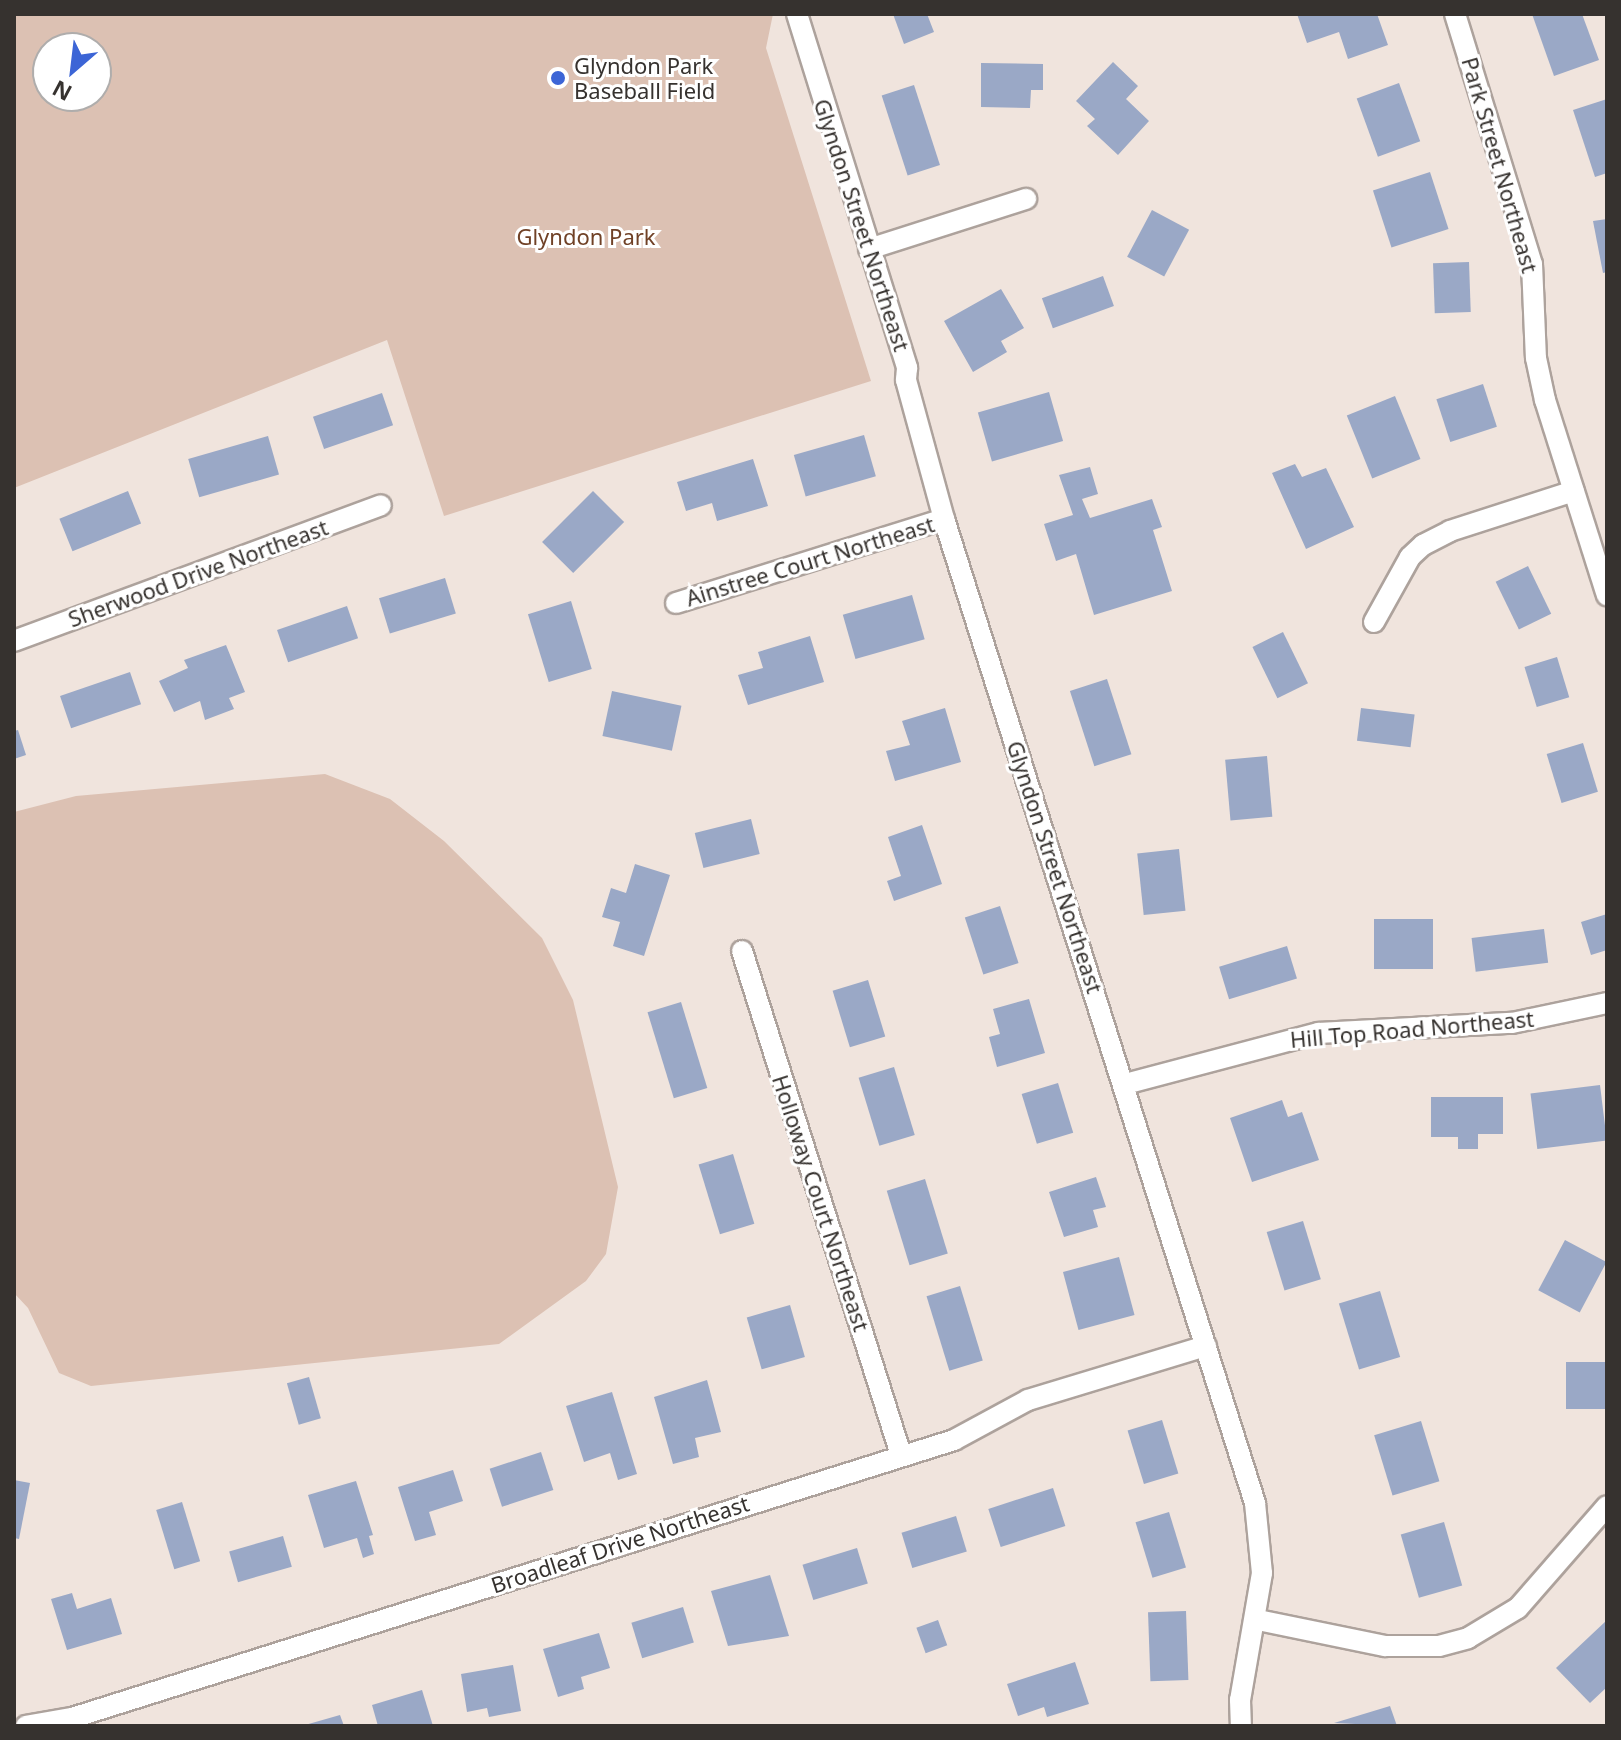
<!DOCTYPE html>
<html>
<head>
<meta charset="utf-8">
<style>
  body { margin:0 }
  #map { position:relative; width:1621px; height:1740px; overflow:hidden; background:#f0e4dd; font-family:"Noto Sans",sans-serif }
  div>[style] { position:absolute }
  [style*='--x'] { left:calc(var(--x)*1px); top:calc(var(--y)*1px); width:calc(var(--w)*1px); rotate:calc(var(--a)*1deg) }
  .green>* { inset:0; background:#dcc1b3 }
  .building>* { inset:0; background:#9aa8c6; transform-origin:0 0 }
  .roads { filter:drop-shadow(2px 0 #ada29c) drop-shadow(-2px 0 #ada29c) drop-shadow(0 2px #ada29c) drop-shadow(0 -2px #ada29c) }
  .street>* { height:20px; margin:-10px; padding:0 10px; transform-origin:10px; border-radius:10px; background:#fff }
  .dots>* { width:22px; height:22px; translate:-50% -50%; box-sizing:border-box; border:4px solid #fff; border-radius:50% }
  span { translate:-50% -50%; white-space:nowrap; text-align:center; line-height:1.15; -webkit-text-stroke:6px #fff; paint-order:stroke }
  .poi-label { font-size:22px; color:#36322f }
  .left { translate:0 -50%; text-align:left }
  .street-label { font-size:22px; color:#36322f }
  .park-label { font-size:22px; color:#704126 }
  .frame { position:absolute; inset:0; border:16px solid #36322f; pointer-events:none }
  .north { position:absolute; left:32px; top:32px; width:80px; height:80px; box-sizing:border-box; background:#fff; border:2px solid #afadac; border-radius:50%; rotate:208deg; font-size:22px; font-weight:700; line-height:32px; text-align:center; color:#36322f }
  .north::after { content:''; display:block; margin:auto; width:28px; height:36px; background:#3c65d6; clip-path:polygon(50% 0,100% 100%,50% 72%,0 100%) }
</style>
</head>
<body>
<div id="map">
  <div class="green">
    <div style="clip-path:polygon(evenodd,14px 14px,773px 14px,766px 48px,871px 381px,444px 516px,387px 340px,14px 488px,14px 14px,96px 48px,96px 96px,48px 96px,48px 48px,96px 48px)"></div>
    <div style="clip-path:polygon(325px 774px,390px 799px,444px 841px,542px 938px,573px 1000px,618px 1187px,606px 1254px,586px 1281px,499px 1344px,91px 1386px,59px 1373px,28px 1308px,14px 1293px,14px 812px,76px 796px)"></div>
  </div>
  <div class="building">
    <div style="clip-path:polygon(893px 14px,927px 14px,934px 32px,904px 44px)"></div>
    <div style="clip-path:polygon(1297px 14px,1377px 14px,1388px 45px,1348px 59px,1339px 32px,1307px 43px)"></div>
    <div style="clip-path:polygon(1532px 14px,1582px 14px,1599px 60px,1554px 76px)"></div>
    <div style="clip-path:polygon(1113px 62px,1138px 86px,1126px 99px,1149px 121px,1118px 155px,1087px 126px,1095px 119px,1076px 101px)"></div>
    <div style="clip-path:polygon(981px 63px,1043px 64px,1043px 90px,1031px 90px,1030px 108px,981px 107px)"></div>
    <div style="left:1399px;top:83px;width:62px;height:45px;rotate:70deg"></div>
    <div style="left:914px;top:85px;width:84px;height:34px;rotate:72deg"></div>
    <div style="clip-path:polygon(1607px 99px,1607px 173px,1595px 177px,1573px 110px)"></div>
    <div style="left:1430px;top:172px;width:60px;height:60px;rotate:72deg"></div>
    <div style="left:1152px;top:210px;width:42px;height:53px;rotate:28deg"></div>
    <div style="clip-path:polygon(1607px 219px,1607px 272px,1603px 273px,1593px 221px)"></div>
    <div style="left:1469px;top:262px;width:50px;height:36px;rotate:88deg"></div>
    <div style="left:1103px;top:276px;width:32px;height:65px;rotate:70deg"></div>
    <div style="clip-path:polygon(1001px 289px,1024px 328px,1001px 341px,1007px 352px,973px 372px,944px 321px)"></div>
    <div style="left:1483px;top:384px;width:45px;height:49px;rotate:72deg"></div>
    <div style="left:1049px;top:392px;width:51px;height:74px;rotate:74deg"></div>
    <div style="left:382px;top:393px;width:34px;height:73px;rotate:71deg"></div>
    <div style="left:1395px;top:396px;width:68px;height:52px;rotate:68deg"></div>
    <div style="left:864px;top:435px;width:43px;height:73px;rotate:74deg"></div>
    <div style="left:268px;top:436px;width:40px;height:83px;rotate:74deg"></div>
    <div style="clip-path:polygon(753px 459px,768px 506px,717px 521px,712px 503px,686px 511px,677px 482px)"></div>
    <div style="clip-path:polygon(1295px 464px,1302px 477px,1326px 468px,1354px 527px,1306px 549px,1272px 473px)"></div>
    <div style="clip-path:polygon(1090px 467px,1098px 494px,1082px 499px,1090px 518px,1152px 499px,1162px 527px,1153px 530px,1172px 591px,1094px 615px,1076px 554px,1056px 561px,1044px 524px,1073px 515px,1059px 475px)"></div>
    <div style="left:128px;top:491px;width:35px;height:74px;rotate:68deg"></div>
    <div style="left:593px;top:491px;width:44px;height:72px;rotate:45deg"></div>
    <div style="left:1528px;top:566px;width:53px;height:36px;rotate:64deg"></div>
    <div style="left:445px;top:578px;width:37px;height:69px;rotate:73deg"></div>
    <div style="left:912px;top:595px;width:46px;height:72px;rotate:74deg"></div>
    <div style="left:571px;top:601px;width:71px;height:45px;rotate:73deg"></div>
    <div style="left:347px;top:606px;width:34px;height:74px;rotate:71deg"></div>
    <div style="left:1283px;top:632px;width:57px;height:34px;rotate:64deg"></div>
    <div style="clip-path:polygon(810px 636px,824px 682px,748px 705px,738px 675px,763px 668px,758px 652px)"></div>
    <div style="clip-path:polygon(226px 645px,245px 692px,229px 698px,234px 709px,205px 720px,200px 701px,174px 712px,159px 681px,188px 668px,184px 660px)"></div>
    <div style="left:1557px;top:657px;width:42px;height:34px;rotate:73deg"></div>
    <div style="left:130px;top:672px;width:34px;height:74px;rotate:71deg"></div>
    <div style="left:1107px;top:679px;width:79px;height:39px;rotate:72deg"></div>
    <div style="left:612px;top:691px;width:71px;height:46px;rotate:12deg"></div>
    <div style="clip-path:polygon(945px 708px,961px 762px,895px 781px,886px 751px,910px 745px,902px 721px)"></div>
    <div style="left:1361px;top:708px;width:54px;height:33px;rotate:7deg"></div>
    <div style="clip-path:polygon(18px 730px,26px 755px,14px 759px,14px 731px)"></div>
    <div style="left:1583px;top:743px;width:51px;height:38px;rotate:73deg"></div>
    <div style="left:1267px;top:756px;width:61px;height:42px;rotate:85deg"></div>
    <div style="left:751px;top:819px;width:36px;height:58px;rotate:76deg"></div>
    <div style="clip-path:polygon(922px 825px,942px 884px,894px 901px,887px 881px,901px 876px,888px 837px)"></div>
    <div style="left:1179px;top:849px;width:62px;height:42px;rotate:84deg"></div>
    <div style="clip-path:polygon(635px 864px,670px 875px,644px 956px,613px 946px,620px 922px,602px 917px,611px 888px,626px 893px)"></div>
    <div style="left:1000px;top:906px;width:60px;height:37px;rotate:72deg"></div>
    <div style="clip-path:polygon(1607px 914px,1607px 950px,1591px 955px,1581px 922px)"></div>
    <div style="left:1433px;top:919px;width:50px;height:59px;rotate:90deg"></div>
    <div style="left:1544px;top:929px;width:34px;height:73px;rotate:83deg"></div>
    <div style="left:1287px;top:946px;width:34px;height:71px;rotate:73deg"></div>
    <div style="left:868px;top:980px;width:59px;height:37px;rotate:73deg"></div>
    <div style="clip-path:polygon(1029px 999px,1045px 1053px,997px 1067px,989px 1037px,1000px 1034px,993px 1009px)"></div>
    <div style="left:681px;top:1002px;width:90px;height:35px;rotate:73deg"></div>
    <div style="left:894px;top:1067px;width:71px;height:37px;rotate:73deg"></div>
    <div style="left:1058px;top:1083px;width:52px;height:38px;rotate:73deg"></div>
    <div style="left:1600px;top:1085px;width:56px;height:70px;rotate:83deg"></div>
    <div style="clip-path:polygon(1431px 1097px,1503px 1097px,1503px 1134px,1478px 1134px,1478px 1149px,1458px 1149px,1458px 1137px,1431px 1137px)"></div>
    <div style="clip-path:polygon(1282px 1100px,1288px 1117px,1302px 1112px,1319px 1160px,1252px 1182px,1230px 1118px)"></div>
    <div style="left:733px;top:1154px;width:73px;height:36px;rotate:73deg"></div>
    <div style="clip-path:polygon(1096px 1177px,1106px 1207px,1093px 1210px,1098px 1227px,1064px 1237px,1049px 1192px)"></div>
    <div style="left:925px;top:1179px;width:78px;height:40px;rotate:73deg"></div>
    <div style="left:1303px;top:1221px;width:61px;height:38px;rotate:73deg"></div>
    <div style="left:1565px;top:1240px;width:47px;height:57px;rotate:28deg"></div>
    <div style="left:1119px;top:1257px;width:60px;height:58px;rotate:75deg"></div>
    <div style="left:960px;top:1286px;width:78px;height:35px;rotate:73deg"></div>
    <div style="left:1380px;top:1291px;width:69px;height:43px;rotate:73deg"></div>
    <div style="left:790px;top:1305px;width:54px;height:45px;rotate:74deg"></div>
    <div style="left:1607px;top:1362px;width:47px;height:41px;rotate:90deg"></div>
    <div style="left:309px;top:1377px;width:43px;height:23px;rotate:74deg"></div>
    <div style="clip-path:polygon(707px 1380px,721px 1432px,695px 1438px,699px 1457px,673px 1464px,654px 1397px)"></div>
    <div style="clip-path:polygon(612px 1392px,637px 1474px,618px 1480px,610px 1453px,584px 1462px,566px 1406px)"></div>
    <div style="left:1162px;top:1420px;width:56px;height:36px;rotate:73deg"></div>
    <div style="left:1421px;top:1421px;width:63px;height:49px;rotate:73deg"></div>
    <div style="left:541px;top:1452px;width:40px;height:54px;rotate:72deg"></div>
    <div style="clip-path:polygon(453px 1470px,463px 1501px,429px 1512px,436px 1535px,415px 1541px,398px 1487px)"></div>
    <div style="clip-path:polygon(14px 1480px,30px 1483px,19px 1539px,14px 1538px)"></div>
    <div style="clip-path:polygon(356px 1481px,373px 1535px,369px 1536px,374px 1554px,363px 1558px,357px 1538px,324px 1548px,308px 1495px)"></div>
    <div style="left:1053px;top:1488px;width:40px;height:68px;rotate:72deg"></div>
    <div style="left:182px;top:1502px;width:62px;height:27px;rotate:73deg"></div>
    <div style="left:1169px;top:1512px;width:58px;height:35px;rotate:73deg"></div>
    <div style="left:956px;top:1516px;width:37px;height:57px;rotate:73deg"></div>
    <div style="left:1444px;top:1522px;width:66px;height:45px;rotate:74deg"></div>
    <div style="left:283px;top:1536px;width:32px;height:56px;rotate:74deg"></div>
    <div style="left:857px;top:1548px;width:37px;height:57px;rotate:73deg"></div>
    <div style="clip-path:polygon(770px 1575px,789px 1636px,728px 1646px,711px 1591px)"></div>
    <div style="clip-path:polygon(72px 1593px,77px 1609px,111px 1598px,122px 1634px,67px 1650px,51px 1599px)"></div>
    <div style="left:683px;top:1607px;width:37px;height:54px;rotate:73deg"></div>
    <div style="left:1186px;top:1611px;width:69px;height:38px;rotate:88deg"></div>
    <div style="left:938px;top:1620px;width:27px;height:23px;rotate:70deg"></div>
    <div style="clip-path:polygon(1607px 1620px,1607px 1687px,1590px 1703px,1556px 1668px)"></div>
    <div style="clip-path:polygon(599px 1633px,610px 1668px,581px 1677px,584px 1689px,558px 1697px,543px 1649px)"></div>
    <div style="clip-path:polygon(1075px 1662px,1089px 1704px,1047px 1717px,1044px 1707px,1018px 1716px,1007px 1684px)"></div>
    <div style="clip-path:polygon(513px 1665px,521px 1711px,489px 1717px,487px 1708px,467px 1712px,461px 1674px)"></div>
    <div style="clip-path:polygon(422px 1690px,433px 1726px,378px 1726px,372px 1705px)"></div>
    <div style="clip-path:polygon(1390px 1706px,1397px 1726px,1334px 1723px)"></div>
    <div style="clip-path:polygon(340px 1715px,344px 1726px,306px 1726px,305px 1725px)"></div>
  </div>
  <div class="roads">
    <div class="street">
      <div style="--x:797;--y:14;--w:371;--a:72.7"></div>
      <div style="--x:907;--y:368;--w:12;--a:95"></div>
      <div style="--x:906;--y:380;--w:144;--a:74.7"></div>
      <div style="--x:944;--y:519;--w:1032;--a:72.46"></div>
      <div style="--x:1255;--y:1503;--w:70;--a:84.3"></div>
      <div style="--x:1262;--y:1573;--w:129;--a:99.8"></div>
      <div style="--x:1240;--y:1700;--w:26;--a:88"></div>
      <div style="--x:1455;--y:14;--w:262;--a:72.9"></div>
      <div style="--x:1532;--y:264;--w:94;--a:87.6"></div>
      <div style="--x:1536;--y:358;--w:43;--a:77.9"></div>
      <div style="--x:1545;--y:400;--w:205;--a:72.4"></div>
      <div style="--x:869;--y:249;--w:165;--a:-17.7"></div>
      <div style="--x:676;--y:603;--w:281;--a:-17.4"></div>
      <div style="--x:1374;--y:622;--w:74;--a:-61"></div>
      <div style="--x:1410;--y:557;--w:18;--a:-43"></div>
      <div style="--x:1423;--y:545;--w:30;--a:-27"></div>
      <div style="--x:1450;--y:531;--w:130;--a:-17.9"></div>
      <div style="--x:14;--y:641;--w:391;--a:-20.3"></div>
      <div style="--x:742;--y:951;--w:528;--a:72.49"></div>
      <div style="--x:1125;--y:1084;--w:200;--a:-14.8"></div>
      <div style="--x:1318;--y:1033;--w:194;--a:-3"></div>
      <div style="--x:1512;--y:1023;--w:97;--a:-11.9"></div>
      <div style="--x:1258;--y:1620;--w:130;--a:11.6"></div>
      <div style="--x:1385;--y:1646;--w:54;--a:0"></div>
      <div style="--x:1439;--y:1646;--w:30;--a:-15"></div>
      <div style="--x:1468;--y:1638;--w:58;--a:-31"></div>
      <div style="--x:1518;--y:1608;--w:135;--a:-48.9"></div>
      <div style="--x:26;--y:1726;--w:47;--a:-9.9"></div>
      <div style="--x:72;--y:1718;--w:925;--a:-17.49"></div>
      <div style="--x:954;--y:1440;--w:84;--a:-28.4"></div>
      <div style="--x:1028;--y:1400;--w:186;--a:-16.9"></div>
    </div>
  </div>
  <div class="dots">
    <div style="left:558px;top:78px;background:#3c65d6"></div>
  </div>
  <div class="poi-label">
    <span class="left" style="left:574px;top:78px">Glyndon Park<br>Baseball Field</span>
  </div>
  <div class="street-label">
    <span style="left:1500px;top:165px;rotate:74deg">Park Street Northeast</span>
    <span style="left:862px;top:225px;rotate:72deg">Glyndon Street Northeast</span>
    <span style="left:810px;top:561px;rotate:-17deg">Ainstree Court Northeast</span>
    <span style="left:198px;top:573px;rotate:-20deg">Sherwood Drive Northeast</span>
    <span style="left:1055px;top:867px;rotate:72deg">Glyndon Street Northeast</span>
    <span style="left:1412px;top:1029px;rotate:-5deg">Hill Top Road Northeast</span>
    <span style="left:821px;top:1203px;rotate:72deg">Holloway Court Northeast</span>
    <span style="left:620px;top:1544px;rotate:-18deg">Broadleaf Drive Northeast</span>
  </div>
  <div class="park-label">
    <span style="left:586px;top:237px">Glyndon Park</span>
  </div>
  <div class="frame"></div>
  <div class="north">N</div>
</div>
</body>
</html>
